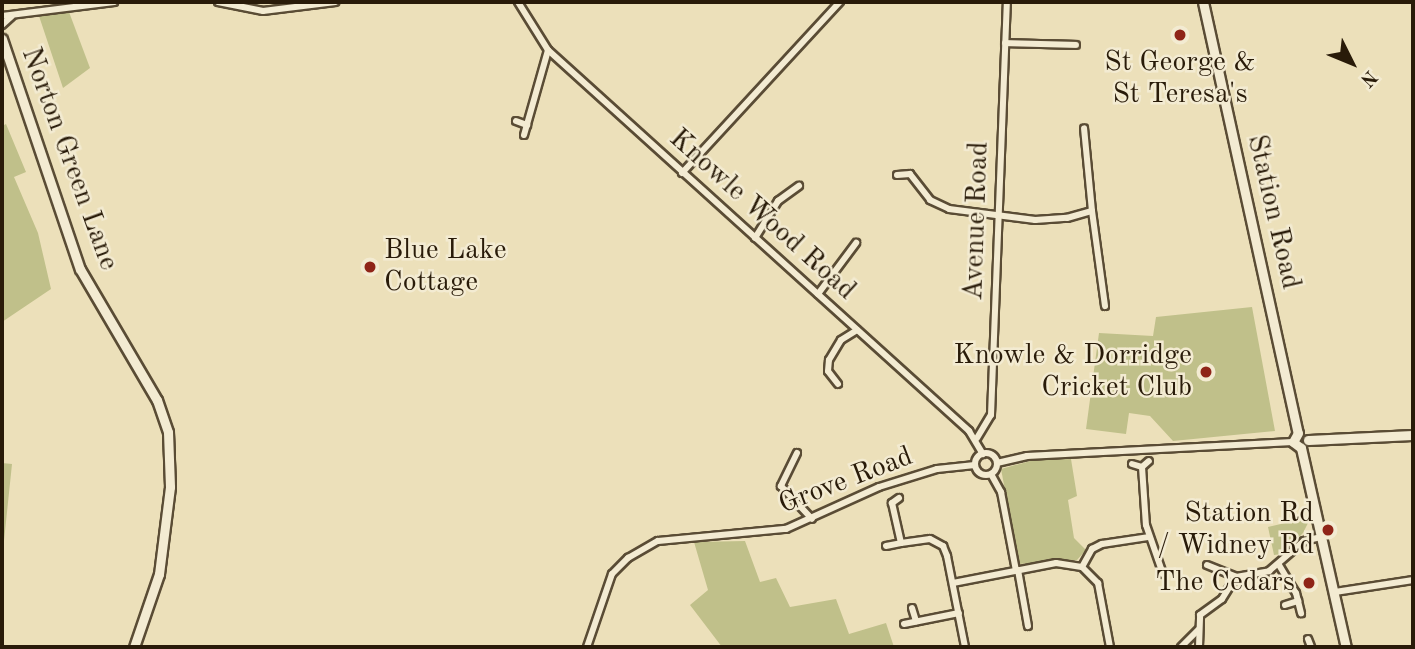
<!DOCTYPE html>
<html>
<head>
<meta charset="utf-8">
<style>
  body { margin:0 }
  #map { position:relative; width:1415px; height:649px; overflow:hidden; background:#ece0ba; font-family:"Old Standard TT",serif }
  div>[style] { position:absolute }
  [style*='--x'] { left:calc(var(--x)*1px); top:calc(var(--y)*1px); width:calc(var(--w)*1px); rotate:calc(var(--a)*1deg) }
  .green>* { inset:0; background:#c0c08a }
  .roads { filter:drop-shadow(2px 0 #5a4c35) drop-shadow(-2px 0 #5a4c35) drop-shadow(0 2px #5a4c35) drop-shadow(0 -2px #5a4c35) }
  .street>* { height:6px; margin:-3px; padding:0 3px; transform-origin:3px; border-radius:3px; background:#f3ebd2 }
  .street>.ring { margin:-3px; padding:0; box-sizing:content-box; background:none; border:6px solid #f3ebd2; border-radius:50% }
  .secondary>* { height:9px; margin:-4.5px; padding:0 4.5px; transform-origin:4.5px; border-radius:4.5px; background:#f3ebd2 }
  .dots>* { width:19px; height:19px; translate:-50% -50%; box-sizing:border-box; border:4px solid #f3ebd2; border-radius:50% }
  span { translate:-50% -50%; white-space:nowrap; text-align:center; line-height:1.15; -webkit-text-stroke:5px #f3ebd2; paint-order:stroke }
  .poi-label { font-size:28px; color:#291b09 }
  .left { translate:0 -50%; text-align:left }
  .right { translate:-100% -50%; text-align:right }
  .street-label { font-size:28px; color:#291b09 }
  .frame { position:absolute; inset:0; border:4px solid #291b09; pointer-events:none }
  .north { position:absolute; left:1317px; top:28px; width:70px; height:70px; -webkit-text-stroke:5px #f3ebd2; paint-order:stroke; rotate:133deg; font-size:19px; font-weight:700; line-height:28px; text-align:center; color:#291b09 }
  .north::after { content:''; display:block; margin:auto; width:24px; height:32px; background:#291b09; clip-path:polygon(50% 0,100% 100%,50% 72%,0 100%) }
</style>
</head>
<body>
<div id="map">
  <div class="green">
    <div style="clip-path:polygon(69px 12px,90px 68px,63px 88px,39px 16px)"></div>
    <div style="clip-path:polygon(6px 124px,26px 172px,14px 177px,38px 233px,51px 289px,2px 322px,2px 126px)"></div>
    <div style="clip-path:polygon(1252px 307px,1275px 431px,1173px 441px,1150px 416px,1129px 413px,1126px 434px,1086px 429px,1099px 333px,1153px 336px,1156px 317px)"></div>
    <div style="clip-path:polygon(1071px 459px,1077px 496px,1068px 500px,1074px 538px,1086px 550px,1077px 560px,1019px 564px,1001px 469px,1034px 460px)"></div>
    <div style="clip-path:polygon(2px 463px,12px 464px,2px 560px)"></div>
    <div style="clip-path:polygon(1311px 517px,1303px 533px,1282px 554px,1274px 555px,1268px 527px)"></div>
    <div style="clip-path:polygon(745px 541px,760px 582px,776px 578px,790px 607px,836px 599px,849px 634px,886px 623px,894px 647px,722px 647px,690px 605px,708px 590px,694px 542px)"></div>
  </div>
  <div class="roads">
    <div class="street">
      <div style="--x:218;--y:2;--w:46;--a:11.3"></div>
      <div style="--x:263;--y:11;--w:73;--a:-7.1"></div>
      <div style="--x:518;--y:2;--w:57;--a:58"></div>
      <div style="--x:548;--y:50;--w:568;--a:42.14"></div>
      <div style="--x:969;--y:431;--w:27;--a:59"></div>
      <div style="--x:2;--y:16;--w:113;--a:-7.1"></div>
      <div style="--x:2;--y:25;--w:13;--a:-42"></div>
      <div style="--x:1005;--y:43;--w:71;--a:1.6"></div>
      <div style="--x:516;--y:121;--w:12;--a:20"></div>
      <div style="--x:524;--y:135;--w:88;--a:-74.2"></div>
      <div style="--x:682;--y:173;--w:233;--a:-47.3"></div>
      <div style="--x:897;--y:175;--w:13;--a:-4"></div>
      <div style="--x:910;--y:174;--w:33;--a:52"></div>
      <div style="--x:930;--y:200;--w:21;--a:25"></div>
      <div style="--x:949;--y:209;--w:87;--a:7.3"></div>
      <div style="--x:1035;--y:220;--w:32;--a:-4"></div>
      <div style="--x:1067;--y:218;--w:26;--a:-16"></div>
      <div style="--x:1092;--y:211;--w:83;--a:-95.5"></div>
      <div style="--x:1092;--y:211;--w:96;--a:82.2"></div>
      <div style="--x:755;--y:238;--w:44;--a:-58.1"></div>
      <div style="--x:778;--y:201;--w:26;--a:-36"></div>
      <div style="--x:818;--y:294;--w:64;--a:-53.3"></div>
      <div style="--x:838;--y:384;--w:16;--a:-128"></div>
      <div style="--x:828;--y:371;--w:11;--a:-85"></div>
      <div style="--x:829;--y:360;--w:23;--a:-59"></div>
      <div style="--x:841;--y:340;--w:19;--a:-32"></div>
      <div style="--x:977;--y:438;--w:27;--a:-59"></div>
      <div style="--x:991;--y:415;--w:413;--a:-87.8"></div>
      <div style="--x:797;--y:453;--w:37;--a:116"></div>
      <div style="--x:781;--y:486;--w:45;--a:46.8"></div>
      <div class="ring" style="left:975px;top:453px;width:16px;height:16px"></div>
      <div style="--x:997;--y:463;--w:31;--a:-13"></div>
      <div style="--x:1027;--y:456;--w:266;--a:-3"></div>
      <div style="--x:1132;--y:464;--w:10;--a:17"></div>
      <div style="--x:1142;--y:467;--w:9;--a:-41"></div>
      <div style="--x:1142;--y:467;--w:58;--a:86.1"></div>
      <div style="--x:1146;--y:525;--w:52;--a:70.9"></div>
      <div style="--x:991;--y:474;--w:21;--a:61"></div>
      <div style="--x:1001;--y:492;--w:80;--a:79.2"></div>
      <div style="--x:899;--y:498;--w:9;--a:144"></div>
      <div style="--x:892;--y:503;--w:41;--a:77.3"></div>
      <div style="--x:901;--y:543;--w:29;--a:-8"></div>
      <div style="--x:930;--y:539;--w:15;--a:28"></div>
      <div style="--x:943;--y:546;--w:11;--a:68"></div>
      <div style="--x:947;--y:556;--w:93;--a:78.8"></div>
      <div style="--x:886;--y:546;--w:15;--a:-11"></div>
      <div style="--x:1207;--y:565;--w:31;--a:22"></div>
      <div style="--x:1236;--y:577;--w:34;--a:-10"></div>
      <div style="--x:1269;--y:571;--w:46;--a:-40.6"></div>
      <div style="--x:1304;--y:541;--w:18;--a:-13"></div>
      <div style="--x:1279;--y:565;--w:33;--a:59"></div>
      <div style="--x:1296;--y:593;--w:21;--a:76"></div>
      <div style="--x:1082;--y:567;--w:21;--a:-61"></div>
      <div style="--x:1092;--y:549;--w:11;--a:-27"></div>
      <div style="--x:1102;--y:544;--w:48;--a:-8.5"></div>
      <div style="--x:1018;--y:570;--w:57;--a:79.9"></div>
      <div style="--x:953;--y:583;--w:105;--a:-11"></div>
      <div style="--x:1056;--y:563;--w:26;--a:9"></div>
      <div style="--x:1082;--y:567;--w:23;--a:45"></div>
      <div style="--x:1098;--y:583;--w:65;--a:79.4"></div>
      <div style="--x:1335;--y:592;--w:79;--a:-8.7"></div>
      <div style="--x:1285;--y:605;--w:14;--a:-17"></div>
      <div style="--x:912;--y:608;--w:14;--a:73"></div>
      <div style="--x:904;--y:624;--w:56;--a:-11.3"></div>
      <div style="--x:1308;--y:639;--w:9;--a:69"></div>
      <div style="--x:587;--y:647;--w:77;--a:-71.1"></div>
      <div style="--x:612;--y:574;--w:23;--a:-45"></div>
      <div style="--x:628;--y:558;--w:34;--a:-30"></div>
      <div style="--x:658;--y:541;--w:129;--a:-5.4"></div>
      <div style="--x:786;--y:529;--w:102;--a:-24.3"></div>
      <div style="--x:879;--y:487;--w:61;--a:-17.2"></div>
      <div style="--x:937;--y:469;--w:38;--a:-6"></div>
      <div style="--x:1181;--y:647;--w:24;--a:-45"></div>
      <div style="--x:1199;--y:647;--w:32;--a:-88"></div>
      <div style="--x:1200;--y:615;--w:27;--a:-36"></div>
      <div style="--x:1222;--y:599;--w:26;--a:-58"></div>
    </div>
    <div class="secondary">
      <div style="--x:1203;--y:2;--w:441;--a:77.6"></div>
      <div style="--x:2;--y:39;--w:243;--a:71.3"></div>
      <div style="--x:80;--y:269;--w:152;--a:59.6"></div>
      <div style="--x:157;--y:400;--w:34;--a:71"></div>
      <div style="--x:168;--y:432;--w:55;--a:87.9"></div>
      <div style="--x:170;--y:487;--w:88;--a:97.2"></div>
      <div style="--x:159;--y:574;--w:77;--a:108.9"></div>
      <div style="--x:1298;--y:433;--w:10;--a:119"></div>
      <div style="--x:1293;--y:442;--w:10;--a:37"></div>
      <div style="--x:1308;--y:440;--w:105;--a:-2.7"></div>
      <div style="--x:1301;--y:448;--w:204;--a:77.3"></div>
    </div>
  </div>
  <div class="dots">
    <div style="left:1180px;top:35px;background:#8f2418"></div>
    <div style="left:370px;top:267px;background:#8f2418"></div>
    <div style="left:1206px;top:372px;background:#8f2418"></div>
    <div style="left:1328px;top:530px;background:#8f2418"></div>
    <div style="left:1309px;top:583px;background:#8f2418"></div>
  </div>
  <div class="poi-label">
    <span style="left:1180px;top:79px">St George &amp;<br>St Teresa's</span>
    <span class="left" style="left:384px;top:267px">Blue Lake<br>Cottage</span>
    <span class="right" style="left:1192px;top:372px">Knowle &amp; Dorridge<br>Cricket Club</span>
    <span class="right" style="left:1314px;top:530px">Station Rd<br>/ Widney Rd</span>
    <span class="right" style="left:1295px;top:583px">The Cedars</span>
  </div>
  <div class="street-label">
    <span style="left:69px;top:159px;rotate:70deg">Norton Green Lane</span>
    <span style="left:1273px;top:212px;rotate:77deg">Station Road</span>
    <span style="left:762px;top:215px;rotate:42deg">Knowle Wood Road</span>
    <span style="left:977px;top:221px;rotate:-88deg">Avenue Road</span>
    <span style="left:846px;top:481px;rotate:-21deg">Grove Road</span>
  </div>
  <div class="frame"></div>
  <div class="north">N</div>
</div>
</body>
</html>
